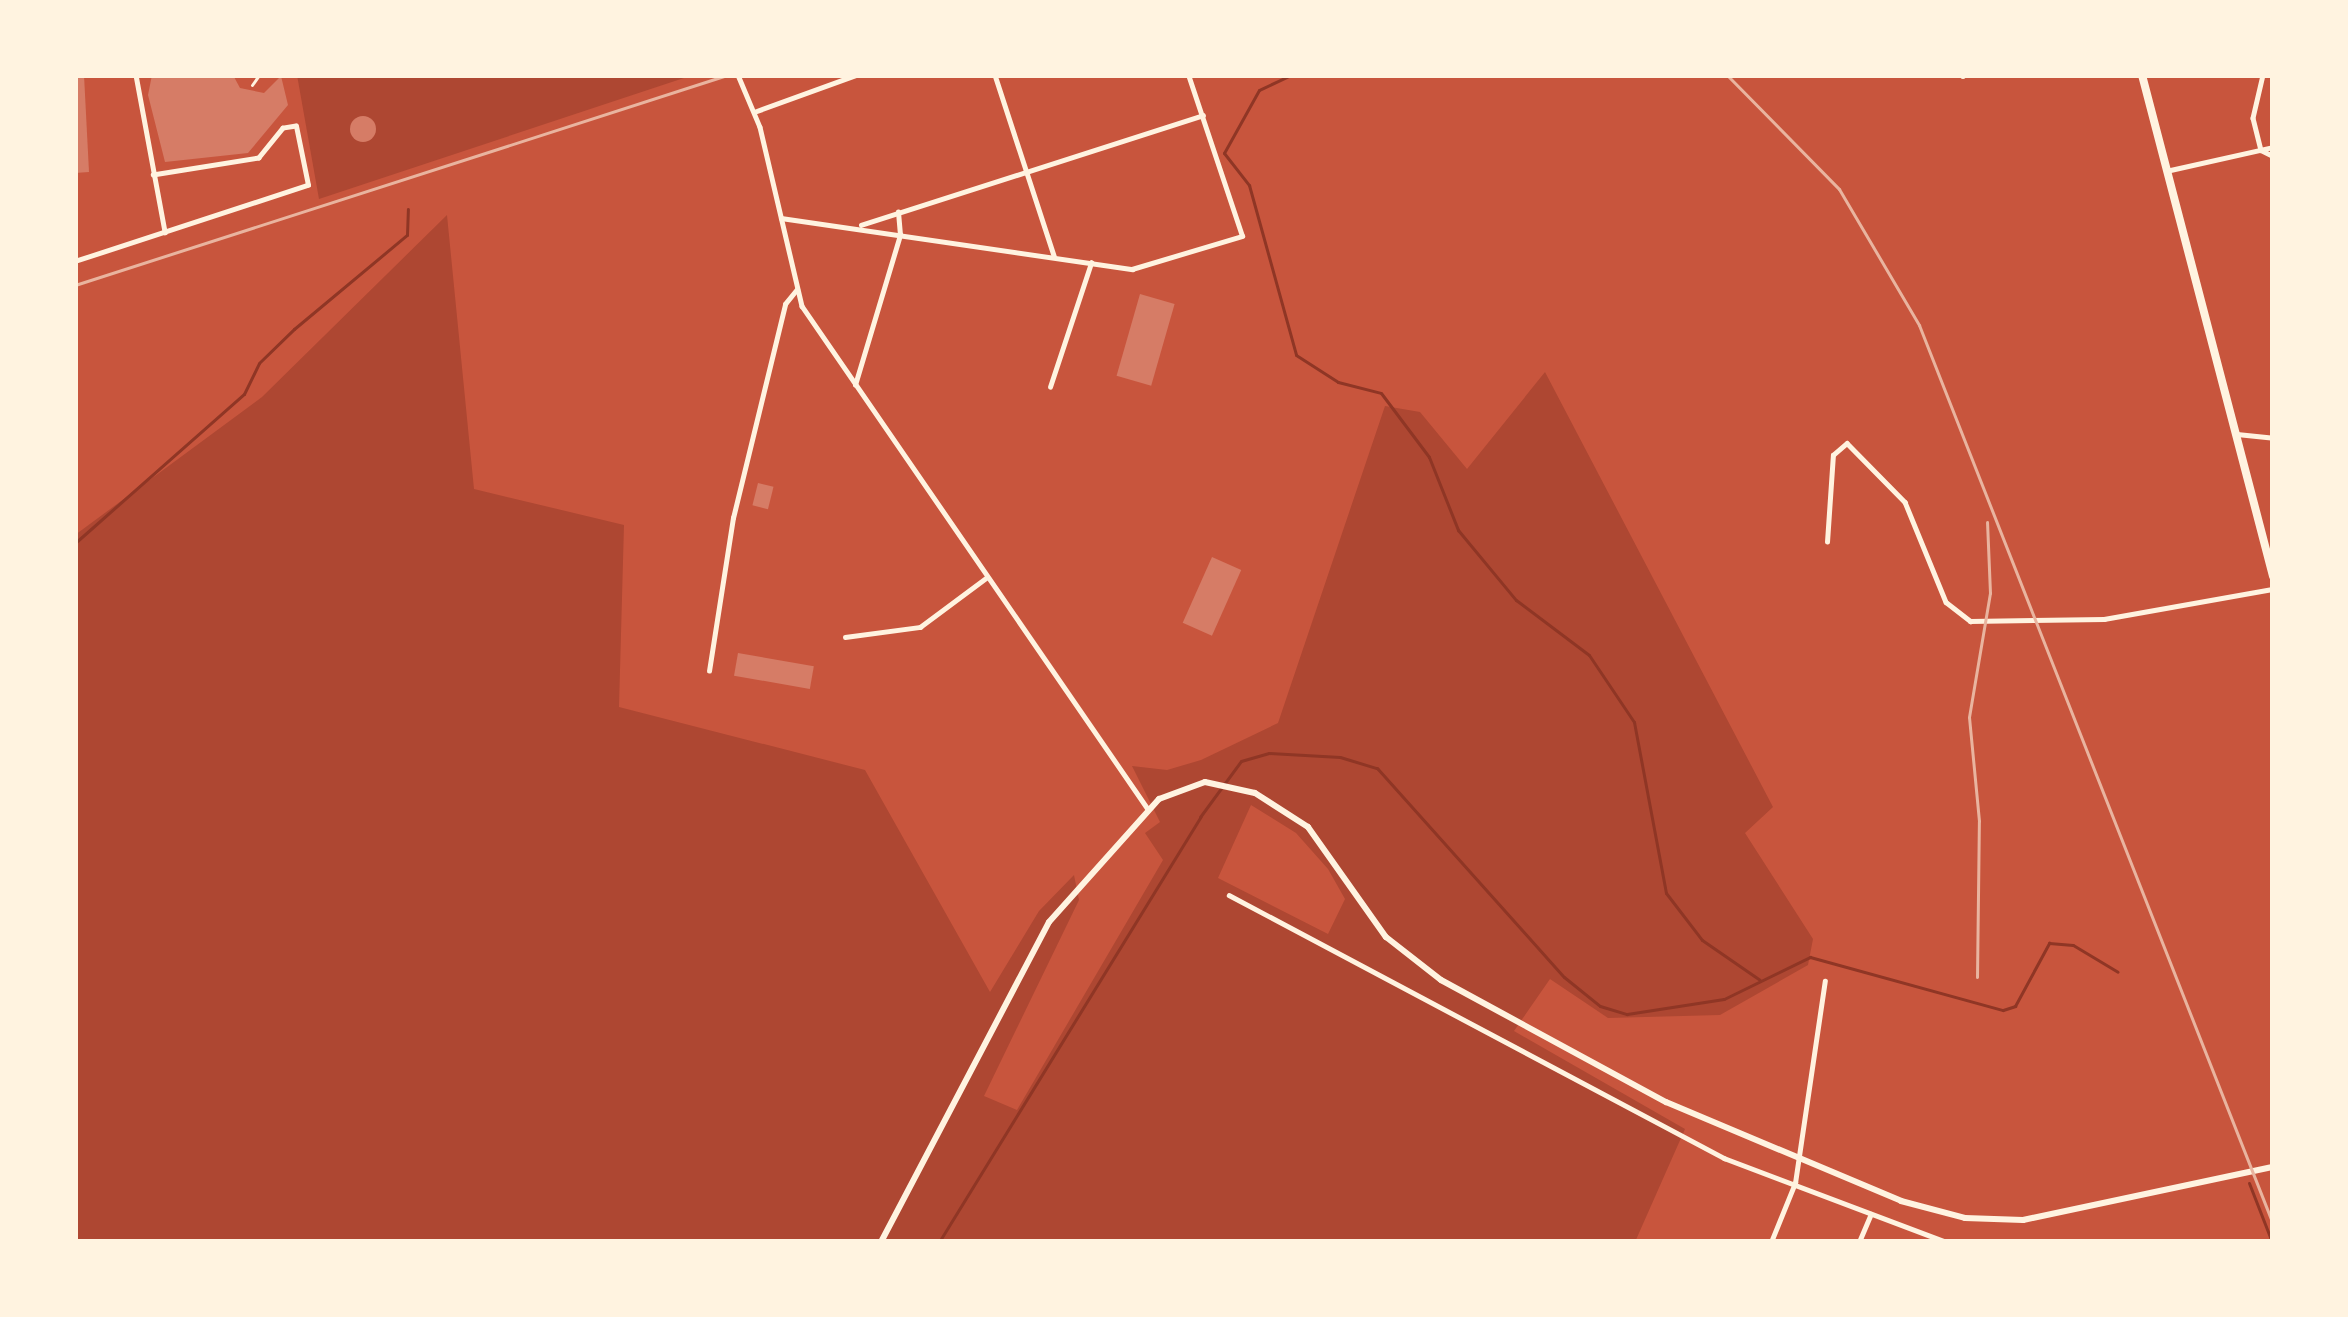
<!DOCTYPE html>
<html>
<head>
<meta charset="utf-8">
<style>
  body { margin:0 }
  #map { position:relative; width:2348px; height:1317px; overflow:hidden; background:#c8553d; font-family:"Titillium Web",sans-serif }
  div>[style] { position:absolute }
  [style*='--x'] { left:calc(var(--x)*1px); top:calc(var(--y)*1px); width:calc(var(--w)*1px); rotate:calc(var(--a)*1deg) }
  .green>* { inset:0; background:#ae4732 }
  .stream>* { height:3px; margin:-1.5px; padding:0 1.5px; transform-origin:1.5px; border-radius:1.5px; background:#8f3625 }
  .building>* { inset:0; background:#d67c66; transform-origin:0 0 }
  .round { border-radius:50% }
  .path>* { height:3px; margin:-1.5px; padding:0 1.5px; transform-origin:1.5px; border-radius:1.5px; background:#fff3e0 }
  .minor>* { height:4.5px; margin:-2.25px; padding:0 2.25px; transform-origin:2.25px; border-radius:2.25px; background:#fff3e0 }
  .tertiary>* { height:6px; margin:-3px; padding:0 3px; transform-origin:3px; border-radius:3px; background:#fff3e0 }
  .secondary>* { height:8px; margin:-4px; padding:0 4px; transform-origin:4px; border-radius:4px; background:#fff3e0 }
  .rail>* { height:3px; margin:-1.5px; padding:0 1.5px; transform-origin:1.5px; border-radius:1.5px; background:#e9b49f }
  span { translate:-50% -50%; white-space:nowrap; text-align:center; line-height:1.15; -webkit-text-stroke:10px #fff3e0; paint-order:stroke }
  .frame { position:absolute; inset:0; border:78px solid #fff3e0; pointer-events:none }
</style>
</head>
<body>
<div id="map">
  <div class="green">
    <div style="clip-path:polygon(297px 75px,693px 75px,319px 199px)"></div>
    <div style="clip-path:polygon(evenodd,447px 215px,474px 489px,624px 525px,619px 707px,865px 770px,990px 992px,1039px 911px,1074px 875px,1079px 900px,984px 1096px,1017px 1110px,1163px 860px,1145px 833px,1160px 822px,1132px 766px,1167px 770px,1201px 760px,1278px 723px,1385px 406px,1420px 412px,1467px 469px,1545px 372px,1773px 807px,1745px 833px,1813px 939px,1808px 965px,1720px 1015px,1608px 1018px,1550px 979px,1514px 1031px,1685px 1129px,1635px 1242px,75px 1242px,75px 535px,262px 397px,447px 215px,1251px 805px,1296px 833px,1328px 869px,1345px 899px,1328px 934px,1218px 878px,1251px 805px)"></div>
  </div>
  <div class="stream">
    <div style="--x:1291;--y:75;--w:35;--a:155"></div>
    <div style="--x:1259;--y:90;--w:72;--a:119.1"></div>
    <div style="--x:1224;--y:153;--w:41;--a:52"></div>
    <div style="--x:1249;--y:185;--w:176;--a:74.5"></div>
    <div style="--x:1296;--y:355;--w:50;--a:32.7"></div>
    <div style="--x:1338;--y:382;--w:44;--a:14.3"></div>
    <div style="--x:1381;--y:393;--w:80;--a:53.1"></div>
    <div style="--x:1429;--y:457;--w:79;--a:68.3"></div>
    <div style="--x:1458;--y:530;--w:91;--a:50.4"></div>
    <div style="--x:1516;--y:600;--w:91;--a:37"></div>
    <div style="--x:1589;--y:655;--w:81;--a:56.1"></div>
    <div style="--x:1634;--y:722;--w:174;--a:79.4"></div>
    <div style="--x:1666;--y:893;--w:59;--a:52.5"></div>
    <div style="--x:1702;--y:940;--w:70;--a:34.6"></div>
    <div style="--x:75;--y:543;--w:225;--a:-41.4"></div>
    <div style="--x:244;--y:394;--w:34;--a:-64"></div>
    <div style="--x:259;--y:363;--w:49;--a:-44.2"></div>
    <div style="--x:294;--y:329;--w:147;--a:-39.8"></div>
    <div style="--x:407;--y:235;--w:26;--a:-88"></div>
    <div style="--x:2249;--y:1183;--w:63;--a:68.7"></div>
    <div style="--x:939;--y:1242;--w:499;--a:-58.4"></div>
    <div style="--x:1200;--y:817;--w:69;--a:-53.8"></div>
    <div style="--x:1241;--y:761;--w:29;--a:-16"></div>
    <div style="--x:1269;--y:753;--w:71;--a:3.2"></div>
    <div style="--x:1340;--y:757;--w:39;--a:17"></div>
    <div style="--x:1377;--y:768;--w:280;--a:48.2"></div>
    <div style="--x:1564;--y:977;--w:46;--a:38.9"></div>
    <div style="--x:1600;--y:1006;--w:28;--a:17"></div>
    <div style="--x:1627;--y:1014;--w:98;--a:-8.8"></div>
    <div style="--x:1724;--y:999;--w:96;--a:-26"></div>
    <div style="--x:1810;--y:957;--w:200;--a:15.4"></div>
    <div style="--x:2003;--y:1010;--w:13;--a:-18"></div>
    <div style="--x:2015;--y:1006;--w:72;--a:-61.6"></div>
    <div style="--x:2049;--y:943;--w:24;--a:5"></div>
    <div style="--x:2073;--y:945;--w:52;--a:31"></div>
  </div>
  <div class="building">
    <div style="clip-path:polygon(75px 75px,84px 75px,89px 172px,75px 173px)"></div>
    <div style="clip-path:polygon(152px 75px,233px 75px,240px 88px,264px 93px,281px 76px,288px 105px,248px 153px,165px 162px,148px 95px)"></div>
    <div class="round" style="left:350px;top:116px;width:26px;height:26px"></div>
    <div style="left:1140px;top:294px;width:36px;height:85px;rotate:16deg"></div>
    <div style="left:758px;top:483px;width:16px;height:23px;rotate:14deg"></div>
    <div style="left:1212px;top:557px;width:32px;height:72px;rotate:24deg"></div>
    <div style="left:738px;top:653px;width:77px;height:23px;rotate:10deg"></div>
  </div>
  <div class="path">
    <div style="--x:252;--y:85;--w:12;--a:-55"></div>
  </div>
  <div class="minor">
    <div style="--x:136;--y:75;--w:160;--a:79.5"></div>
    <div style="--x:738;--y:75;--w:56;--a:67.1"></div>
    <div style="--x:760;--y:127;--w:184;--a:76.8"></div>
    <div style="--x:802;--y:306;--w:611;--a:55.48"></div>
    <div style="--x:995;--y:75;--w:190;--a:71.9"></div>
    <div style="--x:1963;--y:75;--w:1;--a:90"></div>
    <div style="--x:2263;--y:75;--w:44;--a:103.1"></div>
    <div style="--x:2253;--y:118;--w:33;--a:76"></div>
    <div style="--x:2261;--y:150;--w:13;--a:27"></div>
    <div style="--x:754;--y:112;--w:109;--a:-19.9"></div>
    <div style="--x:2166;--y:171;--w:110;--a:-12.6"></div>
    <div style="--x:781;--y:218;--w:355;--a:8.3"></div>
    <div style="--x:1132;--y:269;--w:115;--a:-16.7"></div>
    <div style="--x:1242;--y:236;--w:170;--a:-108.5"></div>
    <div style="--x:861;--y:225;--w:359;--a:-17.8"></div>
    <div style="--x:75;--y:261;--w:245;--a:-18.1"></div>
    <div style="--x:308;--y:185;--w:60;--a:-101.5"></div>
    <div style="--x:296;--y:126;--w:13;--a:171"></div>
    <div style="--x:283;--y:128;--w:38;--a:129"></div>
    <div style="--x:259;--y:158;--w:107;--a:170.9"></div>
    <div style="--x:855;--y:385;--w:157;--a:-73.3"></div>
    <div style="--x:900;--y:235;--w:23;--a:-95"></div>
    <div style="--x:1050;--y:387;--w:131;--a:-71.7"></div>
    <div style="--x:2237;--y:434;--w:36;--a:6"></div>
    <div style="--x:1827;--y:542;--w:87;--a:-86.1"></div>
    <div style="--x:1833;--y:455;--w:18;--a:-41"></div>
    <div style="--x:1847;--y:443;--w:83;--a:45.5"></div>
    <div style="--x:1905;--y:502;--w:108;--a:67.7"></div>
    <div style="--x:1946;--y:602;--w:31;--a:38"></div>
    <div style="--x:1970;--y:621;--w:134;--a:-0.9"></div>
    <div style="--x:2104;--y:619;--w:172;--a:-10.1"></div>
    <div style="--x:845;--y:637;--w:76;--a:-7.6"></div>
    <div style="--x:920;--y:627;--w:82;--a:-36.6"></div>
    <div style="--x:709;--y:671;--w:155;--a:-81.1"></div>
    <div style="--x:733;--y:518;--w:220;--a:-76.3"></div>
    <div style="--x:785;--y:304;--w:19;--a:-51"></div>
    <div style="--x:1229;--y:895;--w:561;--a:27.98"></div>
    <div style="--x:1724;--y:1158;--w:237;--a:20.7"></div>
    <div style="--x:1771;--y:1242;--w:64;--a:-67.9"></div>
    <div style="--x:1795;--y:1183;--w:204;--a:-81.6"></div>
    <div style="--x:1859;--y:1242;--w:30;--a:-67"></div>
  </div>
  <div class="tertiary">
    <div style="--x:881;--y:1242;--w:361;--a:-62.3"></div>
    <div style="--x:1049;--y:922;--w:165;--a:-48.2"></div>
    <div style="--x:1159;--y:799;--w:49;--a:-20.3"></div>
    <div style="--x:1205;--y:782;--w:51;--a:12.4"></div>
    <div style="--x:1255;--y:793;--w:63;--a:32.7"></div>
    <div style="--x:1308;--y:827;--w:135;--a:54.7"></div>
    <div style="--x:1386;--y:937;--w:70;--a:38"></div>
    <div style="--x:1441;--y:980;--w:256;--a:28.5"></div>
    <div style="--x:1666;--y:1102;--w:255;--a:22.8"></div>
    <div style="--x:1901;--y:1201;--w:66;--a:14.9"></div>
    <div style="--x:1965;--y:1218;--w:58;--a:2"></div>
    <div style="--x:2023;--y:1220;--w:256;--a:-12"></div>
  </div>
  <div class="secondary">
    <div style="--x:2142;--y:75;--w:518;--a:75.35"></div>
  </div>
  <div class="rail">
    <div style="--x:1727;--y:75;--w:160;--a:45.5"></div>
    <div style="--x:1839;--y:189;--w:158;--a:59.5"></div>
    <div style="--x:1919;--y:325;--w:966;--a:68.51"></div>
    <div style="--x:75;--y:285;--w:685;--a:-17.85"></div>
    <div style="--x:1977;--y:977;--w:156;--a:-89.3"></div>
    <div style="--x:1979;--y:821;--w:104;--a:-95.5"></div>
    <div style="--x:1969;--y:717;--w:126;--a:-80.4"></div>
    <div style="--x:1990;--y:593;--w:71;--a:-92.4"></div>
  </div>
  <div class="frame"></div>
</div>
</body>
</html>
